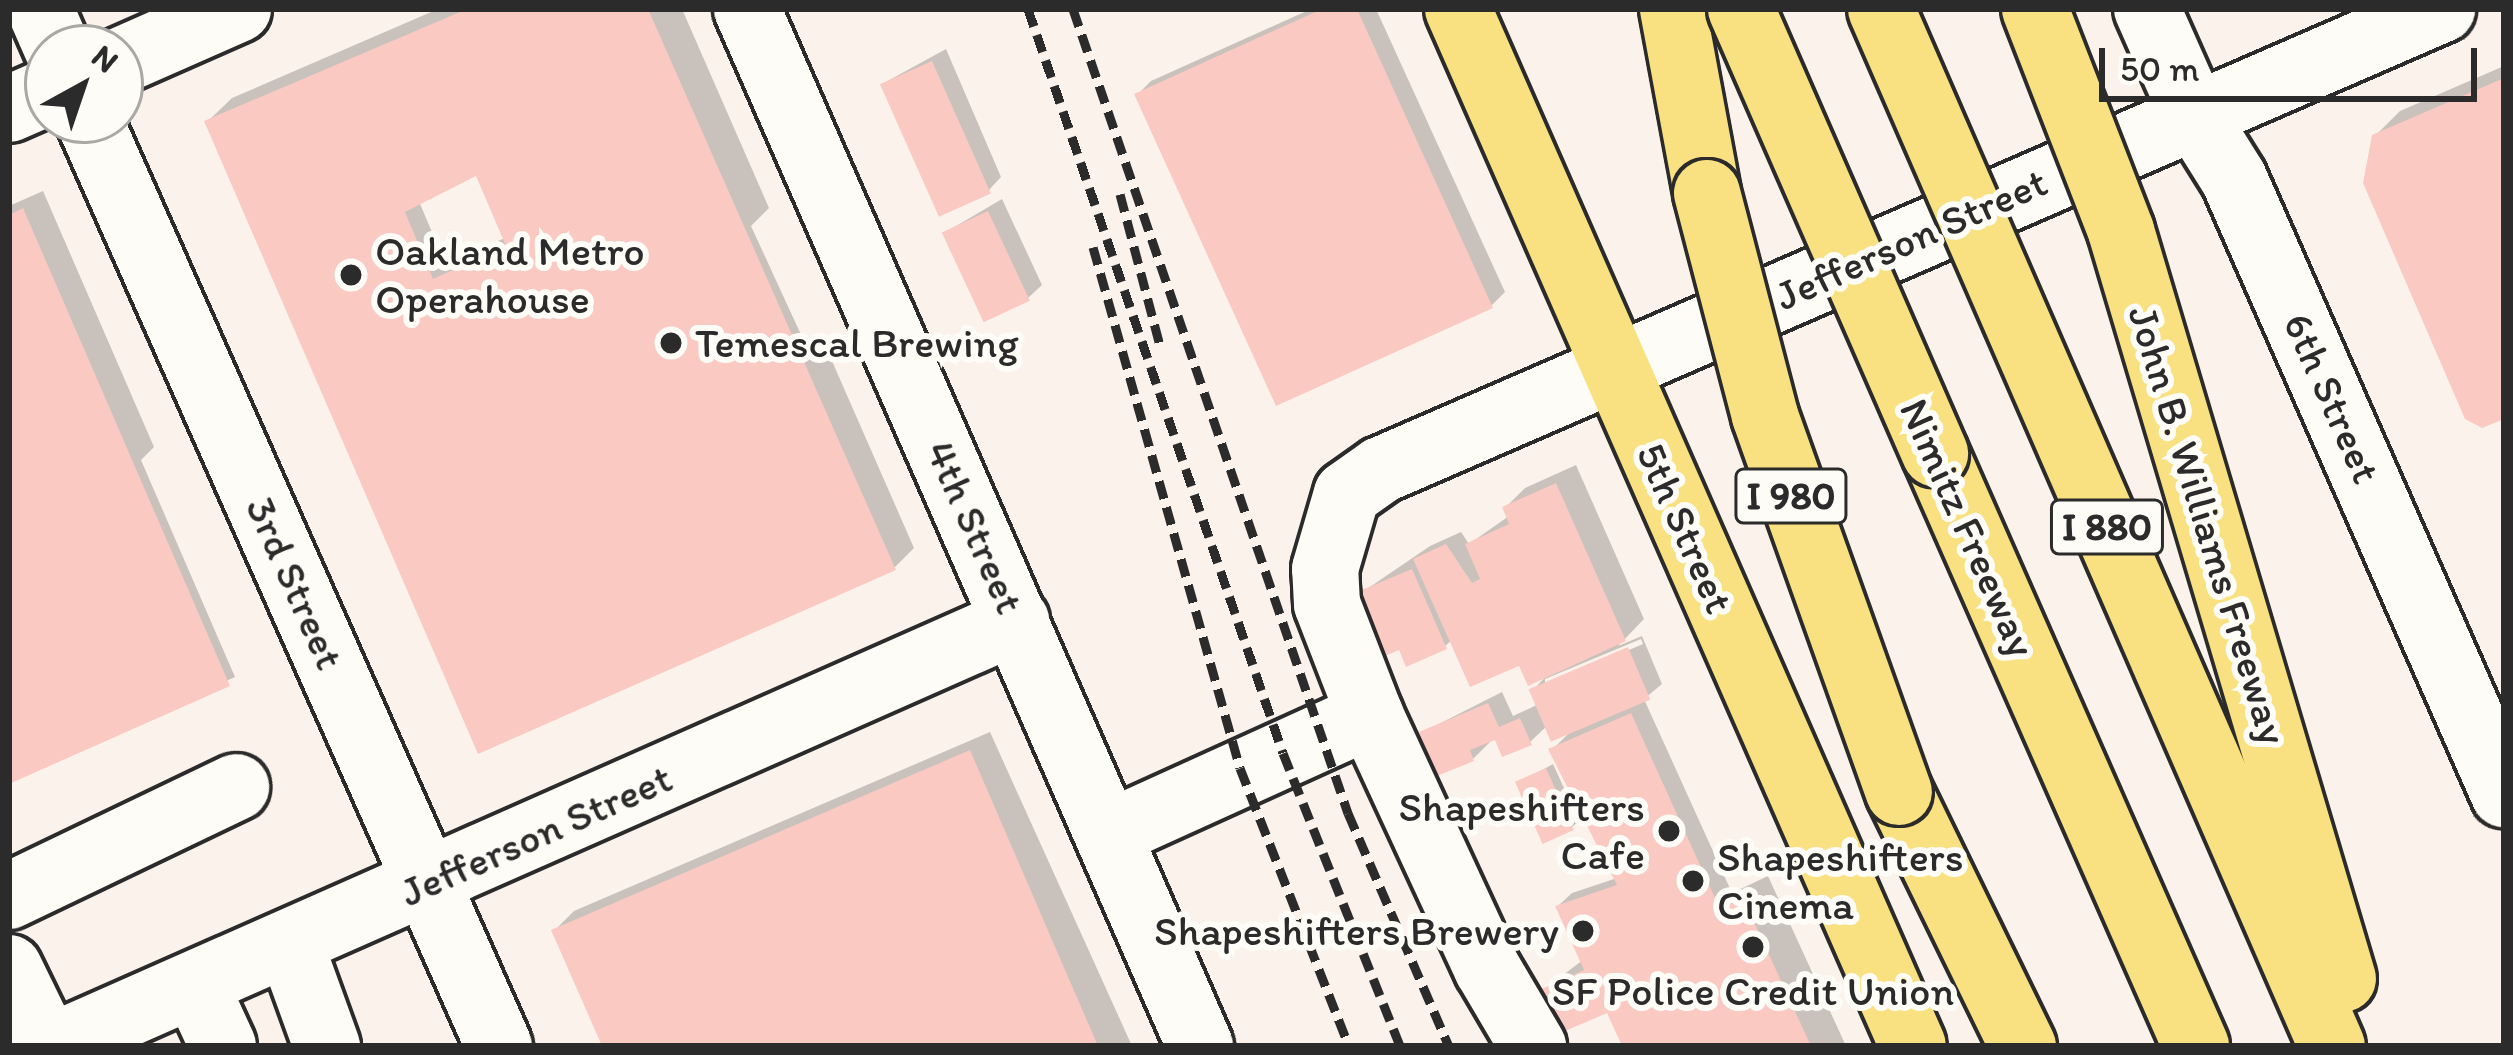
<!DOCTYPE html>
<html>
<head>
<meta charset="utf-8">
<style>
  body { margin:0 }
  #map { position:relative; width:2513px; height:1055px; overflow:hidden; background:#fcf2ec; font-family:Itim,sans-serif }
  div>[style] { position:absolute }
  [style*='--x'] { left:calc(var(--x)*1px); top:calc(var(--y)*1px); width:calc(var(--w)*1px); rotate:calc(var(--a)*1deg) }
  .shadow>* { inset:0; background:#0003 }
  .building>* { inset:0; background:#f9c9c2; transform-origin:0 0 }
  .roads { filter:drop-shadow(3px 0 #2b2b2b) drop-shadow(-3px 0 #2b2b2b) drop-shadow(0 3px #2b2b2b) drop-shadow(0 -3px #2b2b2b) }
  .minor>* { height:66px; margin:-33px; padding:0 33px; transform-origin:33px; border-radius:33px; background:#fdfcf7 }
  .major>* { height:66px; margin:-33px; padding:0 33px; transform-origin:33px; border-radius:33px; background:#f9e181 }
  .highway>* { height:66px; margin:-33px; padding:0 33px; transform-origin:33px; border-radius:33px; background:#f9e181 }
  .rail>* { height:9px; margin-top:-4.5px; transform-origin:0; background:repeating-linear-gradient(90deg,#2b2b2b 0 18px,transparent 0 27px) }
  .bridges { filter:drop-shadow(3px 0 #2b2b2b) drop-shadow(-3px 0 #2b2b2b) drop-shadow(0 3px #2b2b2b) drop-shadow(0 -3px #2b2b2b) }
  .highway-bridge>* { height:66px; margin:-33px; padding:0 33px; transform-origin:33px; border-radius:33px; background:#f9e181 }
  .dots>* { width:33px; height:33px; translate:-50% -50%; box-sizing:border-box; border:6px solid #fdfcf7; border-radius:50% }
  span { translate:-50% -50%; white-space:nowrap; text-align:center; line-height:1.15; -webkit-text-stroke:12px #fdfcf7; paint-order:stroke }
  .shield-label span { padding:3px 9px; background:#fdfcf7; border:3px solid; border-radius:9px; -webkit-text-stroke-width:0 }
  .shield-label { font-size:39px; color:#2b2b2b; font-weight:700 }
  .street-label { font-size:42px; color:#2b2b2b }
  .poi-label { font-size:42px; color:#2b2b2b }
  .left { translate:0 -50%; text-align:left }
  .right { translate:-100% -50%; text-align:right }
  .frame { position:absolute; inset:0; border:12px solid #2b2b2b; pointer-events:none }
  .north { position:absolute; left:24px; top:24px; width:120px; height:120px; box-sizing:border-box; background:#fdfcf7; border:3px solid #a9a8a5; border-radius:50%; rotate:40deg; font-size:33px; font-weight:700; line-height:48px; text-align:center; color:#2b2b2b }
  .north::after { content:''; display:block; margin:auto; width:42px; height:54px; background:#2b2b2b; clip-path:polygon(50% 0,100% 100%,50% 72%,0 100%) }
  .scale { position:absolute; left:2099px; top:48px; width:378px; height:54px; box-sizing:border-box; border:6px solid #2b2b2b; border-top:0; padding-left:15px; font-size:36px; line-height:42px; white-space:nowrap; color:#2b2b2b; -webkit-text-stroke:9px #fdfcf7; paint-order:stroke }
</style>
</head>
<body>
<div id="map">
  <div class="shadow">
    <div style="clip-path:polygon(evenodd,438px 9px,682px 9px,769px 208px,751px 226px,809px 352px,825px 345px,914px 548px,895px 567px,479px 750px,207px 122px,232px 98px,438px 9px,477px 172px,505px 238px,445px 263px,418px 199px,477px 172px)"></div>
    <div style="clip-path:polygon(1311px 9px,1376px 9px,1505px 292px,1491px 306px,1138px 94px,1151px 81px)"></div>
    <div style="clip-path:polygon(946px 49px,1001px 177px,988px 191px,882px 84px)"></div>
    <div style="clip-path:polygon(2504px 66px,2504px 415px,2375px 136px,2400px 111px)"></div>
    <div style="clip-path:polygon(43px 191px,154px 447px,141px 460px,235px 677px,9px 780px,9px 206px)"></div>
    <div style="clip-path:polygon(1002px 199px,1042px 285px,1028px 298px,946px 232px)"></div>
    <div style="clip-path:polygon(evenodd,1576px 465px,1644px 619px,1618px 646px,1642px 636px,1662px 684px,1644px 699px,1732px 893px,1768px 876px,1846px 1046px,1625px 1046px,1608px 1009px,1539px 993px,1583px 960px,1558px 906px,1572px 893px,1617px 878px,1552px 750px,1571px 731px,1548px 725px,1530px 742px,1496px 736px,1473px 759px,1423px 732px,1502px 692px,1513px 716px,1539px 704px,1533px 690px,1549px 673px,1452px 640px,1445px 646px,1361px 593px,1430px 546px,1461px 532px,1469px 544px,1509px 516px,1505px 508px,1525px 488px,1576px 465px,1641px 639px,1643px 644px,1545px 686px,1545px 679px,1641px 639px)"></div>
    <div style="clip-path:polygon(990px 732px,1132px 1046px,605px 1046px,555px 930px,574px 911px)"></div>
    <div style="clip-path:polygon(1553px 764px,1579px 821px,1572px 827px,1519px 783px)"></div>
  </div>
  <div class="building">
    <div style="clip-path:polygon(evenodd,467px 9px,648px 9px,896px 570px,478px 754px,204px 121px,467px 9px,476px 176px,506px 246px,433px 279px,405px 212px,476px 176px)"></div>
    <div style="clip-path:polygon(1322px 9px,1357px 9px,1493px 308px,1276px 406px,1134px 94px)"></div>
    <div style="left:932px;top:61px;width:145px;height:57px;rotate:66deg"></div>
    <div style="clip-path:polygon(2504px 78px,2504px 419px,2482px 428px,2465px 419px,2363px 183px,2372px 135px)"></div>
    <div style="clip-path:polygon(23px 208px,230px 686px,9px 784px,9px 215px)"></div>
    <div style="left:988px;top:211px;width:99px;height:51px;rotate:65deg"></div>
    <div style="clip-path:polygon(1556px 483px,1626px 641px,1528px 686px,1519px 666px,1470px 687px,1413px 559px,1446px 544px,1472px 583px,1480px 579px,1465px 544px,1509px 524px,1502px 507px)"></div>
    <div style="clip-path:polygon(1412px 569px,1447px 649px,1406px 667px,1399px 650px,1385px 656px,1357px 592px)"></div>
    <div style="left:1628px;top:647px;width:57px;height:108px;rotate:67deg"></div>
    <div style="clip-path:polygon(1488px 703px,1499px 727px,1520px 718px,1532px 745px,1502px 757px,1495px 740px,1470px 750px,1474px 761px,1437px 776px,1419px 732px)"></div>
    <div style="clip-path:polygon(1631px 713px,1720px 909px,1743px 898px,1811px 1046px,1622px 1046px,1607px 1013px,1556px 1035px,1535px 992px,1584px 970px,1555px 906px,1617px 885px,1548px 749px)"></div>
    <div style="clip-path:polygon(970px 750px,1098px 1046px,602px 1046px,551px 930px)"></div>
    <div style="left:1546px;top:768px;width:68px;height:34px;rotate:66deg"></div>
  </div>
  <div class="roads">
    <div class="minor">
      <div style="--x:40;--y:9;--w:43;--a:66.4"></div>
      <div style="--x:747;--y:9;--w:1132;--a:66.4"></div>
      <div style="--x:2147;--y:9;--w:116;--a:66.1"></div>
      <div style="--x:2194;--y:115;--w:75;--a:58"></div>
      <div style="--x:2234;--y:179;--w:672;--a:66.3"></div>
      <div style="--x:120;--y:61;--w:129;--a:-23.8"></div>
      <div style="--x:9;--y:109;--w:43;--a:-23.6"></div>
      <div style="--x:89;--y:120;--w:1013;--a:66.12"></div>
      <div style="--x:1370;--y:715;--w:119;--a:-111.2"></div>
      <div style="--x:1327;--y:604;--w:35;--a:-93"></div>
      <div style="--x:1325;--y:569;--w:78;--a:-73.7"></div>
      <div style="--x:1347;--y:494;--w:42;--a:-35.2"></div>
      <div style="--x:1381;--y:470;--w:1157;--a:-23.48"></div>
      <div style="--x:1108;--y:834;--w:288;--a:-24.4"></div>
      <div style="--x:1370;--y:715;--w:279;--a:65.2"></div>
      <div style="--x:1487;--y:968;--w:91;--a:59.5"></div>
      <div style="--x:9;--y:896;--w:252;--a:-25.6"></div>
      <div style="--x:290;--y:944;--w:109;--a:70.1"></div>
      <div style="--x:9;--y:968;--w:87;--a:64"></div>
      <div style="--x:195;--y:985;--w:67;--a:65.3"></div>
      <div style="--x:54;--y:1046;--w:1052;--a:-23.84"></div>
    </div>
    <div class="major">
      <div style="--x:1458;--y:9;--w:1132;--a:66.31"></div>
    </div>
    <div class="highway">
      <div style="--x:1673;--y:9;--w:187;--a:79.5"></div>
      <div style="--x:1935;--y:453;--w:648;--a:66.24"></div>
      <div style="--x:1899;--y:792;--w:283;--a:64"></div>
    </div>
  </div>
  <div class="rail">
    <div style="--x:1028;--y:9;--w:786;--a:71.08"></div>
    <div style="--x:1283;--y:753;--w:315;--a:68.2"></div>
    <div style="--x:1073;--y:9;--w:850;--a:71.12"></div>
    <div style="--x:1348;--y:813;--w:254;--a:66.6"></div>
    <div style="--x:1120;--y:194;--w:156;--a:75.2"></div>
    <div style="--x:1093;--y:247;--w:541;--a:74.24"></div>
    <div style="--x:1240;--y:768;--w:299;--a:68.6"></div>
  </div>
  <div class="bridges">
    <div class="highway-bridge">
      <div style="--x:1741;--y:9;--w:485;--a:66.4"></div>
      <div style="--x:1881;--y:9;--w:1131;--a:66.5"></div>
      <div style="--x:2035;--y:9;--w:238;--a:68.8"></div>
      <div style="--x:2121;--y:231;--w:780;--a:73.47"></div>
      <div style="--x:1707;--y:193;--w:230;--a:75.4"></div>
      <div style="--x:1765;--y:416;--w:399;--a:70.4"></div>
    </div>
  </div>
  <div class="dots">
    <div style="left:351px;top:275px;background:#2b2b2b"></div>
    <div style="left:671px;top:343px;background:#2b2b2b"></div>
    <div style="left:1669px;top:831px;background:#2b2b2b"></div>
    <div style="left:1693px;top:881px;background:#2b2b2b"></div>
    <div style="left:1583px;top:931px;background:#2b2b2b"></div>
    <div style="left:1753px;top:947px;background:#2b2b2b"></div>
  </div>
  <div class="shield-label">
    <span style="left:1791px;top:496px">I 980</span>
    <span style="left:2107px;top:527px">I 880</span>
  </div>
  <div class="street-label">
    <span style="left:1911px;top:239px;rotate:-24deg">Jefferson Street</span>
    <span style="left:2332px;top:398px;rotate:66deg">6th Street</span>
    <span style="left:2208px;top:525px;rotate:73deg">John B. Williams Freeway</span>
    <span style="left:975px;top:527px;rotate:66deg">4th Street</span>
    <span style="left:1685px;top:528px;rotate:66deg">5th Street</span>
    <span style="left:1968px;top:528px;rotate:66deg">Nimitz Freeway</span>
    <span style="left:295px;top:583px;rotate:66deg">3rd Street</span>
    <span style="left:536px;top:835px;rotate:-24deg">Jefferson Street</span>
  </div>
  <div class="poi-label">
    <span class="left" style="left:375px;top:275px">Oakland Metro<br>Operahouse</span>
    <span class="left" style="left:695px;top:343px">Temescal Brewing</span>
    <span class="right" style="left:1645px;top:831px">Shapeshifters<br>Cafe</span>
    <span class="left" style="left:1717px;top:881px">Shapeshifters<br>Cinema</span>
    <span class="right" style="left:1559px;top:931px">Shapeshifters Brewery</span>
    <span style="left:1753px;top:991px">SF Police Credit Union</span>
  </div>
  <div class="frame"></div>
  <div class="north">N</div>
  <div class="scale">50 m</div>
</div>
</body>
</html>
